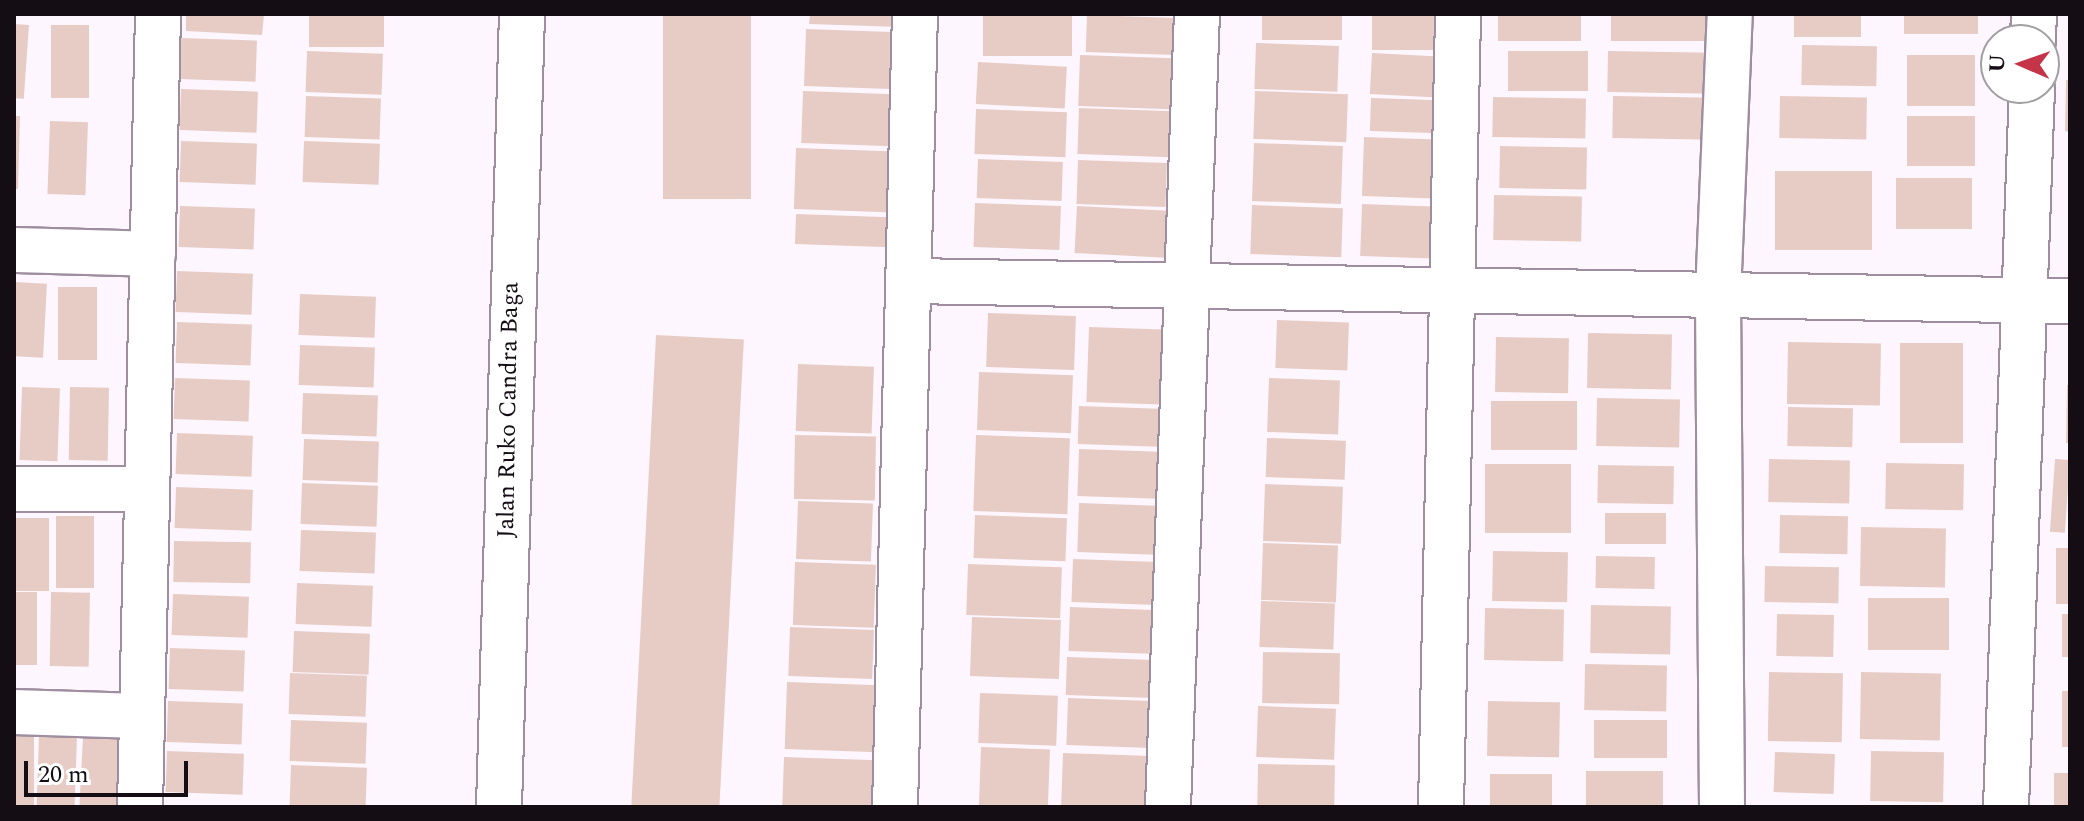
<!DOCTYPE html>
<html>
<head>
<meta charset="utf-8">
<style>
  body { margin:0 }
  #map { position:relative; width:2084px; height:821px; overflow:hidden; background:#fef6fe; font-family:Spectral,serif }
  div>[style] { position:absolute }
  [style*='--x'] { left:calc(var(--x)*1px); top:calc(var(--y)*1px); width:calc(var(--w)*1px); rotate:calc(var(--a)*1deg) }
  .building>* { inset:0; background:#e7ccc5; transform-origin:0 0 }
  .roads { filter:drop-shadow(2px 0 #9f8ea0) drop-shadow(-2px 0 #9f8ea0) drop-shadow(0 2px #9f8ea0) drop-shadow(0 -2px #9f8ea0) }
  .street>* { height:44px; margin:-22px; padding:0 22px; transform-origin:22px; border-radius:22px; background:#fff }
  .secondary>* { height:44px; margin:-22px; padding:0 22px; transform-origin:22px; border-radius:22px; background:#fff }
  span { translate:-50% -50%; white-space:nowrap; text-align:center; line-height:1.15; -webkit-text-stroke:6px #fff; paint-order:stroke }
  .street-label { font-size:24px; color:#140e14 }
  .frame { position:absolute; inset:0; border:16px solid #140e14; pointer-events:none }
  .north { position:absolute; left:1980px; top:24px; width:80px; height:80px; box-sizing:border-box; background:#fff; border:2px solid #a19fa1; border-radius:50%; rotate:272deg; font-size:22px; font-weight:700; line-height:32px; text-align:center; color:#140e14 }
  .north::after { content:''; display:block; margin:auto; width:28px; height:36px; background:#c53449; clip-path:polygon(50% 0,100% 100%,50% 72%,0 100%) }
  .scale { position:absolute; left:24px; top:761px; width:164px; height:36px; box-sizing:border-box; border:4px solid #140e14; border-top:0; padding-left:10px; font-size:24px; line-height:28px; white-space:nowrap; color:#140e14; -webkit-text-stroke:6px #fff; paint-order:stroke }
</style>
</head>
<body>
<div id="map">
  <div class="building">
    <div style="clip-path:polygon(186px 14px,264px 15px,262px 35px,186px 31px)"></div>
    <div style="left:309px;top:14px;width:75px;height:33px"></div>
    <div style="left:663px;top:14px;width:88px;height:185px"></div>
    <div style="clip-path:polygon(810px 14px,900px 14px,900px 27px,809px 24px)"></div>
    <div style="left:983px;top:14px;width:89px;height:42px"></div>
    <div style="left:1262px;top:14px;width:80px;height:26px"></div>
    <div style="left:1372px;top:14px;width:71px;height:36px"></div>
    <div style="left:1498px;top:14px;width:83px;height:27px"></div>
    <div style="left:1611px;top:14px;width:104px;height:27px"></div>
    <div style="left:1794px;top:14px;width:67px;height:23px"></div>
    <div style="left:1904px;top:14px;width:74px;height:20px"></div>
    <div style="left:1087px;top:15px;width:89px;height:37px;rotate:2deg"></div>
    <div style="left:14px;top:24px;width:15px;height:74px;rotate:4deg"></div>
    <div style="left:51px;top:25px;width:38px;height:73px"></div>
    <div style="left:806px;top:29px;width:93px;height:57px;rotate:2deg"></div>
    <div style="left:181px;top:38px;width:76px;height:41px;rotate:2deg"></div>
    <div style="left:1256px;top:43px;width:83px;height:46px;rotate:2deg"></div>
    <div style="left:1802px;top:45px;width:75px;height:40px;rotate:1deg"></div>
    <div style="left:307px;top:51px;width:76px;height:41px;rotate:2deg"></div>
    <div style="left:1508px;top:51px;width:80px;height:40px"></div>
    <div style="left:1608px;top:51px;width:105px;height:41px;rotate:1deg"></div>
    <div style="left:1372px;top:53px;width:67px;height:41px;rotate:3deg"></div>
    <div style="left:1080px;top:55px;width:93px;height:51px;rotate:2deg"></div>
    <div style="left:1907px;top:55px;width:68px;height:51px"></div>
    <div style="left:978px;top:62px;width:89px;height:42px;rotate:3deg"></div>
    <div style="clip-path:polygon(2066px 80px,2070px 80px,2070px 132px,2065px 131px)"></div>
    <div style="left:181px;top:89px;width:77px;height:41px;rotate:2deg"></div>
    <div style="left:803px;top:91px;width:98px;height:52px;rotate:2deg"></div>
    <div style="left:1255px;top:91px;width:93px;height:48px;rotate:2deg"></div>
    <div style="left:306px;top:96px;width:75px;height:41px;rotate:2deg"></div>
    <div style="left:1613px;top:96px;width:103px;height:42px;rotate:1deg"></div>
    <div style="left:1780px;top:96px;width:87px;height:42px;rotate:1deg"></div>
    <div style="left:1493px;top:97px;width:93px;height:40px;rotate:1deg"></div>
    <div style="left:1371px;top:98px;width:68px;height:33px;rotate:2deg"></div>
    <div style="left:1079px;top:108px;width:94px;height:46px;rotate:2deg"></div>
    <div style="left:976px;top:109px;width:91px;height:45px;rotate:2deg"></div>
    <div style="clip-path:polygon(14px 116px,20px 116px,18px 189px,14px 189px)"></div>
    <div style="left:1907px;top:116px;width:68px;height:50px"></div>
    <div style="left:50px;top:121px;width:38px;height:73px;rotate:2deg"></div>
    <div style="left:1364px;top:137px;width:80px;height:59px;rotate:2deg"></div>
    <div style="left:181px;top:141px;width:76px;height:41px;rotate:2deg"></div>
    <div style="left:304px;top:141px;width:76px;height:41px;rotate:2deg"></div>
    <div style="left:1254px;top:143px;width:89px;height:58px;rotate:2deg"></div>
    <div style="left:1500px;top:146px;width:87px;height:42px;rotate:1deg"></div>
    <div style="left:796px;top:148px;width:99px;height:61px;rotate:2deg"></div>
    <div style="left:978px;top:159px;width:85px;height:39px;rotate:2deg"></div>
    <div style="left:1078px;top:160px;width:89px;height:44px;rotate:2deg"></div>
    <div style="left:1775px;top:171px;width:97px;height:79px"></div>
    <div style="left:1896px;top:178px;width:76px;height:51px"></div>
    <div style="left:1494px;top:195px;width:88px;height:45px;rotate:1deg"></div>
    <div style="left:975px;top:203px;width:86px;height:44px;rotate:2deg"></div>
    <div style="left:1362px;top:204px;width:72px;height:52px;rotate:2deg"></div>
    <div style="left:1252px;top:205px;width:91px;height:49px;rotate:2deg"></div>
    <div style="left:180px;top:206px;width:75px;height:41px;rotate:2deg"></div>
    <div style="left:1077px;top:206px;width:91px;height:47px;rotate:3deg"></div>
    <div style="left:796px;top:214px;width:95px;height:30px;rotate:2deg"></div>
    <div style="left:177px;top:271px;width:76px;height:41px;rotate:2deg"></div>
    <div style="left:14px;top:282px;width:33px;height:74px;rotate:3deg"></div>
    <div style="left:58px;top:287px;width:39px;height:73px"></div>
    <div style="left:300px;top:294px;width:76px;height:41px;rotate:2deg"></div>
    <div style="left:988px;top:313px;width:88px;height:54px;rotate:2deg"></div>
    <div style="left:1277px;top:320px;width:72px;height:48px;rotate:2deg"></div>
    <div style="left:177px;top:322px;width:75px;height:41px;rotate:2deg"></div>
    <div style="left:1089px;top:327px;width:82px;height:75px;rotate:2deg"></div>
    <div style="left:1588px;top:333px;width:84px;height:55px;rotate:1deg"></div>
    <div style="left:656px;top:335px;width:88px;height:472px;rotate:3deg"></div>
    <div style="left:1496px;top:337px;width:73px;height:55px;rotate:1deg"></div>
    <div style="left:1788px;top:342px;width:93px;height:62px;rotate:1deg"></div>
    <div style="left:1900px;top:343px;width:63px;height:100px"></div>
    <div style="left:300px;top:345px;width:75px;height:40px;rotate:2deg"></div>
    <div style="left:798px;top:364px;width:76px;height:67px;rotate:2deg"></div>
    <div style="left:979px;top:372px;width:94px;height:58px;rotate:2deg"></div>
    <div style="left:175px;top:378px;width:75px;height:41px;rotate:2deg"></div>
    <div style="left:1269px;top:378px;width:71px;height:54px;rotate:2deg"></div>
    <div style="clip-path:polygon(2067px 385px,2070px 385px,2070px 443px,2066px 443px)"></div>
    <div style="left:22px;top:387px;width:38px;height:73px;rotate:2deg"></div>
    <div style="left:70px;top:387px;width:39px;height:73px;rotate:1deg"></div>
    <div style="left:303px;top:393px;width:75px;height:41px;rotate:2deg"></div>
    <div style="left:1597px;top:398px;width:83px;height:48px;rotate:1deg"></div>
    <div style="left:1491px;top:401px;width:86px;height:49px"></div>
    <div style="left:1079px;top:406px;width:88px;height:38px;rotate:2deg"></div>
    <div style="left:1788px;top:407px;width:65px;height:39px;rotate:1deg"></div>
    <div style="left:177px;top:433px;width:76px;height:41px;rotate:2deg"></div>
    <div style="left:795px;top:435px;width:81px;height:64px;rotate:1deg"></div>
    <div style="left:976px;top:435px;width:94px;height:76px;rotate:2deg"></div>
    <div style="left:1267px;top:438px;width:79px;height:39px;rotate:2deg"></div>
    <div style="left:304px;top:439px;width:75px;height:41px;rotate:2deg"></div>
    <div style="left:1079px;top:449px;width:88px;height:47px;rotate:2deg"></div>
    <div style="left:1769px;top:459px;width:81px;height:43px;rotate:1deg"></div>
    <div style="left:2055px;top:459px;width:15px;height:73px;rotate:4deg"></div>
    <div style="left:1886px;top:463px;width:78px;height:46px;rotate:1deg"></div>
    <div style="left:1485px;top:464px;width:86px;height:69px"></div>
    <div style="left:1598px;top:465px;width:76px;height:38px;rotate:1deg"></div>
    <div style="left:302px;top:483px;width:76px;height:41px;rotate:2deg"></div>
    <div style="left:1265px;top:484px;width:78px;height:57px;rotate:2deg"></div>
    <div style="left:176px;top:487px;width:77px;height:41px;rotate:2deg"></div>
    <div style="left:798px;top:501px;width:75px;height:58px;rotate:2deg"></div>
    <div style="left:1079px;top:503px;width:85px;height:49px;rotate:2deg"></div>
    <div style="left:1605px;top:513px;width:61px;height:31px"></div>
    <div style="left:975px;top:515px;width:92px;height:43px;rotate:2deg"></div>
    <div style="left:1780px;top:515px;width:68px;height:38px;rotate:1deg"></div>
    <div style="left:56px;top:516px;width:38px;height:72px"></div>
    <div style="left:14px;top:518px;width:35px;height:73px"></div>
    <div style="left:1861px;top:527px;width:85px;height:59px;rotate:1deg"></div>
    <div style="left:301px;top:530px;width:75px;height:41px;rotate:2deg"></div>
    <div style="left:174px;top:541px;width:77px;height:41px;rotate:1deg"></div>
    <div style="left:1263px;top:543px;width:75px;height:57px;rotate:2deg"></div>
    <div style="left:2056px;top:548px;width:14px;height:56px"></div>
    <div style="left:1493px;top:551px;width:75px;height:50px;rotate:1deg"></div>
    <div style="left:1596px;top:556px;width:59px;height:32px;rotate:1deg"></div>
    <div style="left:1073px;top:559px;width:92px;height:43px;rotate:2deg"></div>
    <div style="left:795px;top:562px;width:81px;height:63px;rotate:2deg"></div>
    <div style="left:968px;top:564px;width:94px;height:51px;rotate:2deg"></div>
    <div style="left:1765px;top:566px;width:74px;height:36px;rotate:1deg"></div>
    <div style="left:297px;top:583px;width:76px;height:41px;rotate:2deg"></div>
    <div style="left:14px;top:592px;width:23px;height:73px"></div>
    <div style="left:51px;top:592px;width:39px;height:74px;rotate:1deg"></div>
    <div style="left:173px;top:594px;width:76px;height:41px;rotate:2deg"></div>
    <div style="left:1868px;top:598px;width:81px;height:52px"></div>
    <div style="left:1261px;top:601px;width:74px;height:46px;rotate:2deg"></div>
    <div style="left:1591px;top:605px;width:80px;height:48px;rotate:1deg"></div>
    <div style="left:1070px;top:607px;width:90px;height:44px;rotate:2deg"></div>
    <div style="left:1485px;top:608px;width:79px;height:52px;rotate:1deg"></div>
    <div style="left:1777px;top:614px;width:57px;height:42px;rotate:1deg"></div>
    <div style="left:2062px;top:614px;width:8px;height:43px"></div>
    <div style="left:972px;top:617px;width:89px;height:59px;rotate:2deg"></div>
    <div style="left:790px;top:627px;width:84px;height:49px;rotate:2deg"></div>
    <div style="left:294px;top:631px;width:76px;height:41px;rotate:2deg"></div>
    <div style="left:170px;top:648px;width:75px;height:41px;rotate:2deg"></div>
    <div style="left:1263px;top:652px;width:77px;height:51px;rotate:1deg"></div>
    <div style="left:1067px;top:657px;width:87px;height:38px;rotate:2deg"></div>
    <div style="left:1585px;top:664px;width:82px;height:46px;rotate:1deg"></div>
    <div style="left:1769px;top:672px;width:74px;height:69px;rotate:1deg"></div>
    <div style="left:1861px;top:672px;width:80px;height:67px;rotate:1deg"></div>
    <div style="left:290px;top:673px;width:77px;height:41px;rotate:2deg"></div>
    <div style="left:787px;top:682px;width:92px;height:67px;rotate:2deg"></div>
    <div style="left:2062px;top:691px;width:8px;height:56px"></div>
    <div style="left:980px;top:693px;width:78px;height:50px;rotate:2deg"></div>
    <div style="left:1068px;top:698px;width:84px;height:47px;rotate:2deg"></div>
    <div style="left:168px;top:701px;width:75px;height:41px;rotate:2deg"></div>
    <div style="left:1488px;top:701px;width:72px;height:55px;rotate:1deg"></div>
    <div style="left:1258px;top:706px;width:78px;height:51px;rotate:2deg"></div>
    <div style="left:291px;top:720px;width:76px;height:41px;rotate:2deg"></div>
    <div style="left:1594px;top:720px;width:73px;height:38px"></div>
    <div style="left:14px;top:733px;width:20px;height:72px"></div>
    <div style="left:39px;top:736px;width:38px;height:71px;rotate:2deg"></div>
    <div style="left:83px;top:737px;width:38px;height:70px;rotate:3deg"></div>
    <div style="left:981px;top:747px;width:69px;height:60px;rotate:2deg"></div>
    <div style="left:167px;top:751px;width:77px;height:41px;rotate:2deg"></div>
    <div style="left:1871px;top:751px;width:73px;height:50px;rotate:1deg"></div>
    <div style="left:1775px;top:752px;width:60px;height:40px;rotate:2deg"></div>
    <div style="left:1063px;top:753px;width:96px;height:54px;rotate:2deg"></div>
    <div style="left:784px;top:757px;width:93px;height:50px;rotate:2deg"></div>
    <div style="left:1258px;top:764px;width:77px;height:43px;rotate:1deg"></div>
    <div style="left:291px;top:765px;width:76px;height:41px;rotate:2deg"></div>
    <div style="left:1586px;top:771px;width:77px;height:36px"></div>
    <div style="left:2054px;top:773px;width:16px;height:34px"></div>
    <div style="left:1490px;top:774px;width:62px;height:33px"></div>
  </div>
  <div class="roads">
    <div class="street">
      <div style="--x:2033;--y:40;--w:26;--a:-88"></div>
      <div style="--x:14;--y:250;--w:139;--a:1.6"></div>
      <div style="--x:910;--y:281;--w:1160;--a:0.99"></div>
      <div style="--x:14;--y:489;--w:131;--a:0"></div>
      <div style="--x:14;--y:712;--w:127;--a:1.8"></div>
      <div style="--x:140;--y:807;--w:793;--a:-88.7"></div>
      <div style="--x:895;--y:807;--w:793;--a:-88.56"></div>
      <div style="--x:1168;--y:807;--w:794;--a:-87.91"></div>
      <div style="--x:1441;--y:807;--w:793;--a:-88.77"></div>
      <div style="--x:1722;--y:807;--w:512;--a:-90.45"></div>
      <div style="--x:1718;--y:295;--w:281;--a:-87.6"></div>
      <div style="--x:2006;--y:807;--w:719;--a:-87.93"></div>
    </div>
    <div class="secondary">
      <div style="--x:499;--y:807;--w:793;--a:-88.34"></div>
    </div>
  </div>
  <div class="street-label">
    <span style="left:509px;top:410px;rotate:-89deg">Jalan Ruko Candra Baga</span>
  </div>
  <div class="frame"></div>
  <div class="north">U</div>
  <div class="scale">20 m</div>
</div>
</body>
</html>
